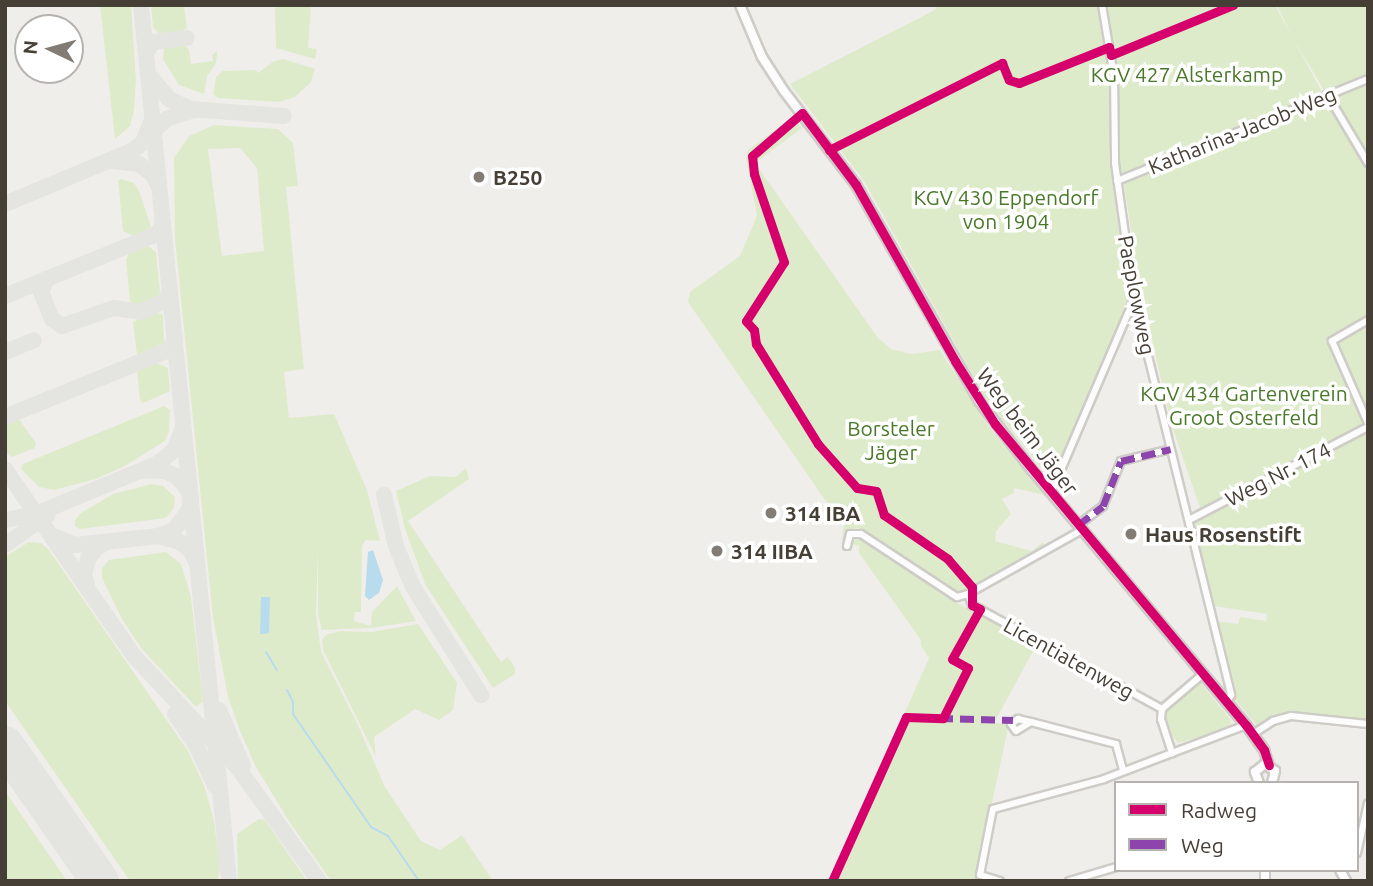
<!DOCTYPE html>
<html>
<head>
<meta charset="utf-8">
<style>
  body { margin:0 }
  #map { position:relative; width:1373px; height:886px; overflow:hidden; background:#f0eeea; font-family:Ubuntu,sans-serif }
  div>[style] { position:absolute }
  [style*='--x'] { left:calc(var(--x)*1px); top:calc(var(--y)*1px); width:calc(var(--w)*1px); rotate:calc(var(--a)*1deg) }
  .green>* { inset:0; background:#deebca }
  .water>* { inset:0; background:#b9dbee }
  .stream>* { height:2px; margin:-1px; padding:0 1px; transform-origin:1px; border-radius:1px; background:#b9dbee }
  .taxiway>* { height:16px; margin:-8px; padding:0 8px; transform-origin:8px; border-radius:8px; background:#e4e4e1 }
  .runway>* { height:38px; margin:-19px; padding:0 19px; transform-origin:19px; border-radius:19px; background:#e4e4e1 }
  .roads { filter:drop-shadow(2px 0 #ceccc7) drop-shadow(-2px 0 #ceccc7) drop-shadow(0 2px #ceccc7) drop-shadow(0 -2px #ceccc7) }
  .minor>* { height:6px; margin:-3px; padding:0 3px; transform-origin:3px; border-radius:3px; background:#fdfcfc }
  .tertiary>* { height:8px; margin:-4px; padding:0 4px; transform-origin:4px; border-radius:4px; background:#fdfcfc }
  .quiet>* { height:7px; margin-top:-3.5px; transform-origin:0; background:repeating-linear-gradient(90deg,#8e44ad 0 14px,transparent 0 21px) }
  .cycleway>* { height:9px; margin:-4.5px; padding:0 4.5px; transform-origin:4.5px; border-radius:4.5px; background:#d6006c }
  .dots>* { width:19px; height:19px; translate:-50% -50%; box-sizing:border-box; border:4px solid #fff; border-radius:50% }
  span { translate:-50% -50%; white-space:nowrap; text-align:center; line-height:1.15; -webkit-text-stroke:7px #fff; paint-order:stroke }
  .park-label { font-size:21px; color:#497828 }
  .street-label { font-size:21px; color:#463f36 }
  .poi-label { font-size:21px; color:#463f36; font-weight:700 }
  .left { translate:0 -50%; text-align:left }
  .frame { position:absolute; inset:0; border:7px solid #463f36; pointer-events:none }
  .legend { position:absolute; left:1114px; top:781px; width:245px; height:91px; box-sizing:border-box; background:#fff; border:2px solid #b5b2af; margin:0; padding:9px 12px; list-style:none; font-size:21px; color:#463f36 }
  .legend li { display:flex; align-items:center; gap:14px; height:35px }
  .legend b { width:35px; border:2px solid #b5b2af }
  .north { position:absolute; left:14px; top:14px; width:70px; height:70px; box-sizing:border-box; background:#fff; border:2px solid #b5b2af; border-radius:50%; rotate:275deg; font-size:19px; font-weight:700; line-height:28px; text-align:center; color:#463f36 }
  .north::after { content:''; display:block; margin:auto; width:24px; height:32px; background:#827c75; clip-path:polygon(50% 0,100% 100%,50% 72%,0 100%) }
</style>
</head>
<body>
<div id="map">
  <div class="green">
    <div style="clip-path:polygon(100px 5px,131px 5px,136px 80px,134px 110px,130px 126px,115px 139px)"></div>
    <div style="clip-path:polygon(151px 5px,184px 5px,187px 28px,180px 32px,158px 33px,153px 27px)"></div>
    <div style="clip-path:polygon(275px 5px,311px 5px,308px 48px,317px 49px,315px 59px,276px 48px)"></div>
    <div style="clip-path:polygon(937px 5px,1098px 5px,1112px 75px,1112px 163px,1131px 298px,1053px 483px,985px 397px,864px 181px,790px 84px,935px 10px)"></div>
    <div style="clip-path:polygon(1104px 5px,1275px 5px,1322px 92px,1122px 175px,1119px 163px,1117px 75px)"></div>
    <div style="clip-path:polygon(1277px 5px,1368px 5px,1368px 163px,1292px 37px)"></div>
    <div style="clip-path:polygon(184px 44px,189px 50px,191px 64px,213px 61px,212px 55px,217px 51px,216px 63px,207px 76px,204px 94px,179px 85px,163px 59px,164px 48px)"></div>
    <div style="clip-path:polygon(283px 59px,315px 69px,311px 82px,295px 97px,279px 102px,218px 98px,213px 94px,216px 77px,223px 71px,256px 70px,258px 73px,274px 61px)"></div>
    <div style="clip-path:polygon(1327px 99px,1368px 168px,1368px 315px,1328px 339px,1365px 425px,1201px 511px,1171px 423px,1139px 282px,1124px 184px)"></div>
    <div style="clip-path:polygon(793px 117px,802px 128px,755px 163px,878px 338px,891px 349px,912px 354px,940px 350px,989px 427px,1044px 495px,1014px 488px,1014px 493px,1002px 499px,1011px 514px,996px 531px,995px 541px,1032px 551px,1043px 542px,1045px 547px,959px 596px,928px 578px,921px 569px,858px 528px,848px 530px,842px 541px,845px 516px,825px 500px,688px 302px,690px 292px,740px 256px,757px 216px,746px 158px,748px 150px)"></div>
    <div style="clip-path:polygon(evenodd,214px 125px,278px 129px,293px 143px,298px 186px,286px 187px,304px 369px,284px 372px,289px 418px,334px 414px,367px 490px,380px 541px,366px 540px,362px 546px,361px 612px,355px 612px,354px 621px,371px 626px,372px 612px,397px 586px,416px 621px,371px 628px,322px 630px,318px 615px,318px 549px,316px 614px,321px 652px,357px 723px,385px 787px,421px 841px,440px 850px,462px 835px,493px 881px,331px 881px,287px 818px,256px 767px,240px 731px,228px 697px,213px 618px,175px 239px,174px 158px,189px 136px,214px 125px,240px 148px,257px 168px,264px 251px,222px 256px,208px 149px,240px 148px)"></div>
    <div style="clip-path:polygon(121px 179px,134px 183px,139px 191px,151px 227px,134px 236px,123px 231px,118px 180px)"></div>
    <div style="clip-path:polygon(148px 246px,156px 252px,160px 293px,157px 300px,137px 308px,130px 301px,126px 260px,129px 253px)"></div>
    <div style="clip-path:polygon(154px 311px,163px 315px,164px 343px,137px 355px,133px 322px)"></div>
    <div style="clip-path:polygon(1368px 323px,1368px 418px,1335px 342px)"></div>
    <div style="clip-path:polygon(157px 363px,168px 368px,170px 391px,143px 403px,140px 400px,137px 372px,140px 367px)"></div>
    <div style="clip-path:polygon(164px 406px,170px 410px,169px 431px,165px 441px,123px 467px,96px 479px,54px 490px,39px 487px,21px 469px,23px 464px)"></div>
    <div style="clip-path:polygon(18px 418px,36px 443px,35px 448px,12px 457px,5px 452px,5px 424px)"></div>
    <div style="clip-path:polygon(1368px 430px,1368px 719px,1365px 722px,1291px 714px,1271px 719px,1259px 728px,1233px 697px,1232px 690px,1236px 689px,1215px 621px,1238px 624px,1240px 617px,1266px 621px,1267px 614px,1214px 606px,1193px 521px)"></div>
    <div style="clip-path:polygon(466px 468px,469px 479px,408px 521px,501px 662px,508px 657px,515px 668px,515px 674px,493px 688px,425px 584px,405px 529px,396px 491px,430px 476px,456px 477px)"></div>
    <div style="clip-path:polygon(152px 484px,163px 486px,175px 497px,174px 508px,166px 518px,80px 529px,75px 526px,75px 520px,81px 513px,113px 494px)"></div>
    <div style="clip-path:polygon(858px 535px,957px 603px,1037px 644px,994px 723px,1009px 724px,975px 881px,830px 881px,929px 658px,921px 646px,921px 640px,859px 553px,859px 546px,852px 544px)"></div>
    <div style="clip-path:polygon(29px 542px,41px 543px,49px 550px,188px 751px,204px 785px,214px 821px,220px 867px,218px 881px,130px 881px,5px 701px,5px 557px)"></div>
    <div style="clip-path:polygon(166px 552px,181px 564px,191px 597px,203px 701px,196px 707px,141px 648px,122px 619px,102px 578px,102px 568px,109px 560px)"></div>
    <div style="clip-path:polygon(418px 624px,457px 683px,453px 710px,439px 720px,415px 709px,374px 737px,376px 757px,323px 650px,322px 640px,326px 635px,339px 631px,371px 632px)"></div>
    <div style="clip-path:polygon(1199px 681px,1231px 720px,1229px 729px,1178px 743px,1167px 729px,1165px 710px)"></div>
    <div style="clip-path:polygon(5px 791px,67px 881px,5px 881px)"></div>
    <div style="clip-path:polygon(259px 819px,265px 820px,307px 881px,238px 881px,237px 834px)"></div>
  </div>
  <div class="water">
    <div style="clip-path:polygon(373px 550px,383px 580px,379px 593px,369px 600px,365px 596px,368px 552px)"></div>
    <div style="clip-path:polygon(261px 597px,270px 597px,269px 633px,265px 634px,260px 634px)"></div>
  </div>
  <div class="stream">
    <div style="--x:266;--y:652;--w:21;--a:59"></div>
    <div style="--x:287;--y:690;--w:13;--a:63"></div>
    <div style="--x:293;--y:702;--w:12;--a:90"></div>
    <div style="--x:293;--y:714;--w:137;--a:55.4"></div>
    <div style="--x:371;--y:827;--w:19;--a:28"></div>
    <div style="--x:388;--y:836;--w:55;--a:55.4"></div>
  </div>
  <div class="taxiway">
    <div style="--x:141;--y:5;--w:880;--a:84.26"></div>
    <div style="--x:146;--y:53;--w:13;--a:-58"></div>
    <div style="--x:153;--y:42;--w:34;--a:-7"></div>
    <div style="--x:149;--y:75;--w:31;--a:50"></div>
    <div style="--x:169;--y:99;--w:23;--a:25"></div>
    <div style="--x:190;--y:109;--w:94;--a:4.3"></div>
    <div style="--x:148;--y:135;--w:26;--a:-40"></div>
    <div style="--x:168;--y:118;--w:28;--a:-17"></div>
    <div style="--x:114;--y:161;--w:25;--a:7"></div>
    <div style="--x:139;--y:164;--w:18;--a:38"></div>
    <div style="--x:153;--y:175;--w:11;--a:63"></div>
    <div style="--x:5;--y:204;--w:138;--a:-22.7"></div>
    <div style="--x:132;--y:151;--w:14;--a:-39"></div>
    <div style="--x:143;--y:142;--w:22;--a:-68"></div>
    <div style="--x:47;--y:279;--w:14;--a:115"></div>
    <div style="--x:41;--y:292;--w:29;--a:68"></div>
    <div style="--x:52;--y:319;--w:12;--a:35"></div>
    <div style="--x:62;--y:326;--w:55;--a:-19.1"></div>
    <div style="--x:114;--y:308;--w:27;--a:8"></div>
    <div style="--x:141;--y:312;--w:26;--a:-25"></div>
    <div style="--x:165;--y:301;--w:11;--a:-63"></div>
    <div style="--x:5;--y:296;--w:159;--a:-22.2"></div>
    <div style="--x:152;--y:236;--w:9;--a:-32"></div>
    <div style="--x:160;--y:231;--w:9;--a:-72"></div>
    <div style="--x:5;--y:352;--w:31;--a:-22"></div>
    <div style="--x:5;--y:417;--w:177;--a:-22.2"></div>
    <div style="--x:169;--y:350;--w:13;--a:-63"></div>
    <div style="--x:5;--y:469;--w:227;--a:55.4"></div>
    <div style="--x:134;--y:656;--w:153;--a:47.1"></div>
    <div style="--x:238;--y:768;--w:139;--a:54.4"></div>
    <div style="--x:384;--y:495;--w:52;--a:76.8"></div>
    <div style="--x:396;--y:546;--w:44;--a:67.5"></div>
    <div style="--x:413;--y:587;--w:128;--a:57.8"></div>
    <div style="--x:5;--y:520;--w:32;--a:-11"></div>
    <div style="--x:36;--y:514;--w:131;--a:-22.5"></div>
    <div style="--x:157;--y:464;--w:22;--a:-39"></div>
    <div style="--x:174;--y:450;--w:23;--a:-67"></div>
    <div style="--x:53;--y:536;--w:24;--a:22"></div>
    <div style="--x:75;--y:545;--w:84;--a:-6.1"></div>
    <div style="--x:159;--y:536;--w:16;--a:-22"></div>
    <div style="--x:174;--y:530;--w:25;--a:-53"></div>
    <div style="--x:189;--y:510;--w:12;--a:-81"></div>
    <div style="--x:191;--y:498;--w:12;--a:-114"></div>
    <div style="--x:186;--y:487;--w:15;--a:-132"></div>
    <div style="--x:176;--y:476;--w:12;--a:-156"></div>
    <div style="--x:165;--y:471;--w:23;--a:-178"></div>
    <div style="--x:159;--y:536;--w:22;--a:16"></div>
    <div style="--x:180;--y:542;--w:13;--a:39"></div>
    <div style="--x:190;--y:550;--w:15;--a:62"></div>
    <div style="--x:5;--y:545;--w:52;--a:-34.9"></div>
    <div style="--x:87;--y:585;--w:11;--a:-105"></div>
    <div style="--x:84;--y:574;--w:16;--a:-75"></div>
    <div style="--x:88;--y:559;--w:14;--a:-54"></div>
    <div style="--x:96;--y:548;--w:10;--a:-29"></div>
    <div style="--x:219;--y:710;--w:61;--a:66.8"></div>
    <div style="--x:175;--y:714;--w:40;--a:56"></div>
    <div style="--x:197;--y:747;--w:43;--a:65.2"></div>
  </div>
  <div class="runway">
    <div style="--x:5;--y:745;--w:166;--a:55.1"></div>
  </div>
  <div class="roads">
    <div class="minor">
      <div style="--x:1102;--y:5;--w:72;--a:80.4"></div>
      <div style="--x:1114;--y:76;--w:87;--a:89.3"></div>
      <div style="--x:1115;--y:163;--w:137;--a:82"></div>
      <div style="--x:1134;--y:299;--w:408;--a:76.2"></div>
      <div style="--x:1231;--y:695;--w:8;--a:120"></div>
      <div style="--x:1327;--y:94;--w:80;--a:59.3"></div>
      <div style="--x:1117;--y:181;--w:271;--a:-22.1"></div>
      <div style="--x:1368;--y:320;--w:42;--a:149.7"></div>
      <div style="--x:1332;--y:341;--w:90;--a:66.3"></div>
      <div style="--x:1051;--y:493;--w:211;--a:-66.8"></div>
      <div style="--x:1189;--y:520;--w:202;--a:-27.5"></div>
      <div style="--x:1078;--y:525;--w:31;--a:-37"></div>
      <div style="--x:1103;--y:506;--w:48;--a:-68.2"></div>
      <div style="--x:1121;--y:461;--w:51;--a:-13.5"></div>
      <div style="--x:847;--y:546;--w:12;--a:-76"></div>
      <div style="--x:850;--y:534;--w:11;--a:0"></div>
      <div style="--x:861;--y:534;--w:115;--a:33.3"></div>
      <div style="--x:957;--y:597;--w:11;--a:-15"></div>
      <div style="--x:968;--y:594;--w:131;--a:-29.3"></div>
      <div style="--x:968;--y:594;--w:12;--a:70"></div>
      <div style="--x:972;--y:605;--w:217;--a:28.7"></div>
      <div style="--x:1203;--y:674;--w:54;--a:139.5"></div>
      <div style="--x:1162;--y:709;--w:10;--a:96"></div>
      <div style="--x:1161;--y:719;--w:36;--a:72"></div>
      <div style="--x:1172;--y:753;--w:79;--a:-20.7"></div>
      <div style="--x:1018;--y:719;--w:13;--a:13"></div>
      <div style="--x:1031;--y:722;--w:17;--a:149"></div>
      <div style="--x:1016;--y:731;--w:9;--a:-126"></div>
      <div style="--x:1011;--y:724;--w:9;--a:-36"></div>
      <div style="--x:1031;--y:722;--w:88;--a:14.5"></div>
      <div style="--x:1116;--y:744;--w:27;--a:75"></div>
      <div style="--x:1253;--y:734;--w:24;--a:-33"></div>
      <div style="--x:1273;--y:721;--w:19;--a:-16"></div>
      <div style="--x:1291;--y:716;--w:77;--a:5.9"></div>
      <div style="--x:1357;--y:853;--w:51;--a:-77.6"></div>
      <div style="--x:1000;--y:881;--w:21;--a:-163"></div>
      <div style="--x:980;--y:875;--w:67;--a:-78.9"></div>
      <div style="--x:993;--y:809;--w:115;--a:-15.1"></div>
      <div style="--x:1104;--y:779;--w:73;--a:-20.9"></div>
      <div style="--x:1069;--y:881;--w:49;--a:-16.6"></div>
    </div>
    <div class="tertiary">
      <div style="--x:740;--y:5;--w:56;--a:67.1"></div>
      <div style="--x:762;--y:57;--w:40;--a:57.1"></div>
      <div style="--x:784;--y:91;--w:118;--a:52.5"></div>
      <div style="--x:856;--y:185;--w:249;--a:60.3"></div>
      <div style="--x:979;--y:401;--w:87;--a:52.5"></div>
      <div style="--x:1032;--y:470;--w:333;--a:50"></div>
      <div style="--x:1246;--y:725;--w:31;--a:54"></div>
      <div style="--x:1264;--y:750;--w:16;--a:72"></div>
      <div style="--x:1259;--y:783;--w:12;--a:-110"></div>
      <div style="--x:1255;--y:772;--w:13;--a:-39"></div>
      <div style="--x:1265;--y:764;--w:12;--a:35"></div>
      <div style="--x:1275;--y:771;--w:12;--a:104"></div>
      <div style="--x:1265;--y:870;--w:11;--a:90"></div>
      <div style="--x:1340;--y:870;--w:13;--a:61"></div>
    </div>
  </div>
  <div class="quiet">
    <div style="--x:1078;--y:525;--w:31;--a:-37"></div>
    <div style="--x:1103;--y:506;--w:48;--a:-68.2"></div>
    <div style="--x:1121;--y:461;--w:51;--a:-13.5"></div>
    <div style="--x:939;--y:718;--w:74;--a:1.5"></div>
  </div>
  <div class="cycleway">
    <div style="--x:829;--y:150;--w:194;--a:-26.7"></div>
    <div style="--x:1002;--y:63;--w:18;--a:68"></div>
    <div style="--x:1009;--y:80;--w:10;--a:17"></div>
    <div style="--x:1019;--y:83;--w:97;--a:-21.8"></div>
    <div style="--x:1109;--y:47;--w:8;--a:76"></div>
    <div style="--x:1111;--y:55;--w:132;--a:-22.3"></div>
    <div style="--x:832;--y:881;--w:180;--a:-65.7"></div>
    <div style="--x:906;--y:717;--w:37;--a:2"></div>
    <div style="--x:943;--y:718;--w:56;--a:-63.4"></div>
    <div style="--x:968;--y:668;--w:18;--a:-151"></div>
    <div style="--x:952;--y:659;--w:57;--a:-60.8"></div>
    <div style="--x:980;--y:609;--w:9;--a:-153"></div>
    <div style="--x:972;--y:605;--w:18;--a:-90"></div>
    <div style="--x:972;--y:587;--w:37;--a:-131"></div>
    <div style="--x:948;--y:559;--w:78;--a:-145.5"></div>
    <div style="--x:884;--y:515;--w:25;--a:-108"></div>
    <div style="--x:876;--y:491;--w:19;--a:-171"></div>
    <div style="--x:857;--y:488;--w:59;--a:-131.6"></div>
    <div style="--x:818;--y:444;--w:118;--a:-121.8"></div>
    <div style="--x:756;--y:344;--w:14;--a:-98"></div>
    <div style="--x:754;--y:330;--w:12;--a:-132"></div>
    <div style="--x:746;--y:321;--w:70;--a:-57.2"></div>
    <div style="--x:784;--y:262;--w:93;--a:-108.8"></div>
    <div style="--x:754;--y:174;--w:18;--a:-96"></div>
    <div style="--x:752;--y:156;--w:66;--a:-40.7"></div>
    <div style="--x:802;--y:113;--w:90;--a:53.1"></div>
    <div style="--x:856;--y:185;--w:202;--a:60.6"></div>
    <div style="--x:955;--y:361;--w:75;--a:57.6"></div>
    <div style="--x:995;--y:424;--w:392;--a:50.2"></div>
    <div style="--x:1246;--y:725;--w:31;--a:54"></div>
    <div style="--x:1264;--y:750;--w:16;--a:72"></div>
  </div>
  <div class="dots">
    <div style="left:479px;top:177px;background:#827c75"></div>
    <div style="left:771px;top:513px;background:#827c75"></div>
    <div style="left:1131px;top:534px;background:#827c75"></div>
    <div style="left:717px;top:551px;background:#827c75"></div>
  </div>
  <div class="park-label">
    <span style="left:1187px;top:74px">KGV 427 Alsterkamp</span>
    <span style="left:1006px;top:209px">KGV 430 Eppendorf<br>von 1904</span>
    <span style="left:1244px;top:405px">KGV 434 Gartenverein<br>Groot Osterfeld</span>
    <span style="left:891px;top:440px">Borsteler<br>Jäger</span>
  </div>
  <div class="street-label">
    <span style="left:1242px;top:130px;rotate:-22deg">Katharina-Jacob-Weg</span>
    <span style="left:1137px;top:295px;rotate:79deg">Paeplowweg</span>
    <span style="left:1028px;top:431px;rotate:53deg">Weg beim Jäger</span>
    <span style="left:1278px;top:474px;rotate:-27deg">Weg Nr. 174</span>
    <span style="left:1069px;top:658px;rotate:29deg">Licentiatenweg</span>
  </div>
  <div class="poi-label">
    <span class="left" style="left:493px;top:177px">B250</span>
    <span class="left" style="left:785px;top:513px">314 IBA</span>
    <span class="left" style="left:1145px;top:534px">Haus Rosenstift</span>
    <span class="left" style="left:731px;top:551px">314 IIBA</span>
  </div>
  <div class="frame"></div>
  <ul class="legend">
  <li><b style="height:9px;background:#d6006c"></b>Radweg</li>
  <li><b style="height:9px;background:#8e44ad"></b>Weg</li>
  </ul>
  <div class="north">N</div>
</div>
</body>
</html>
